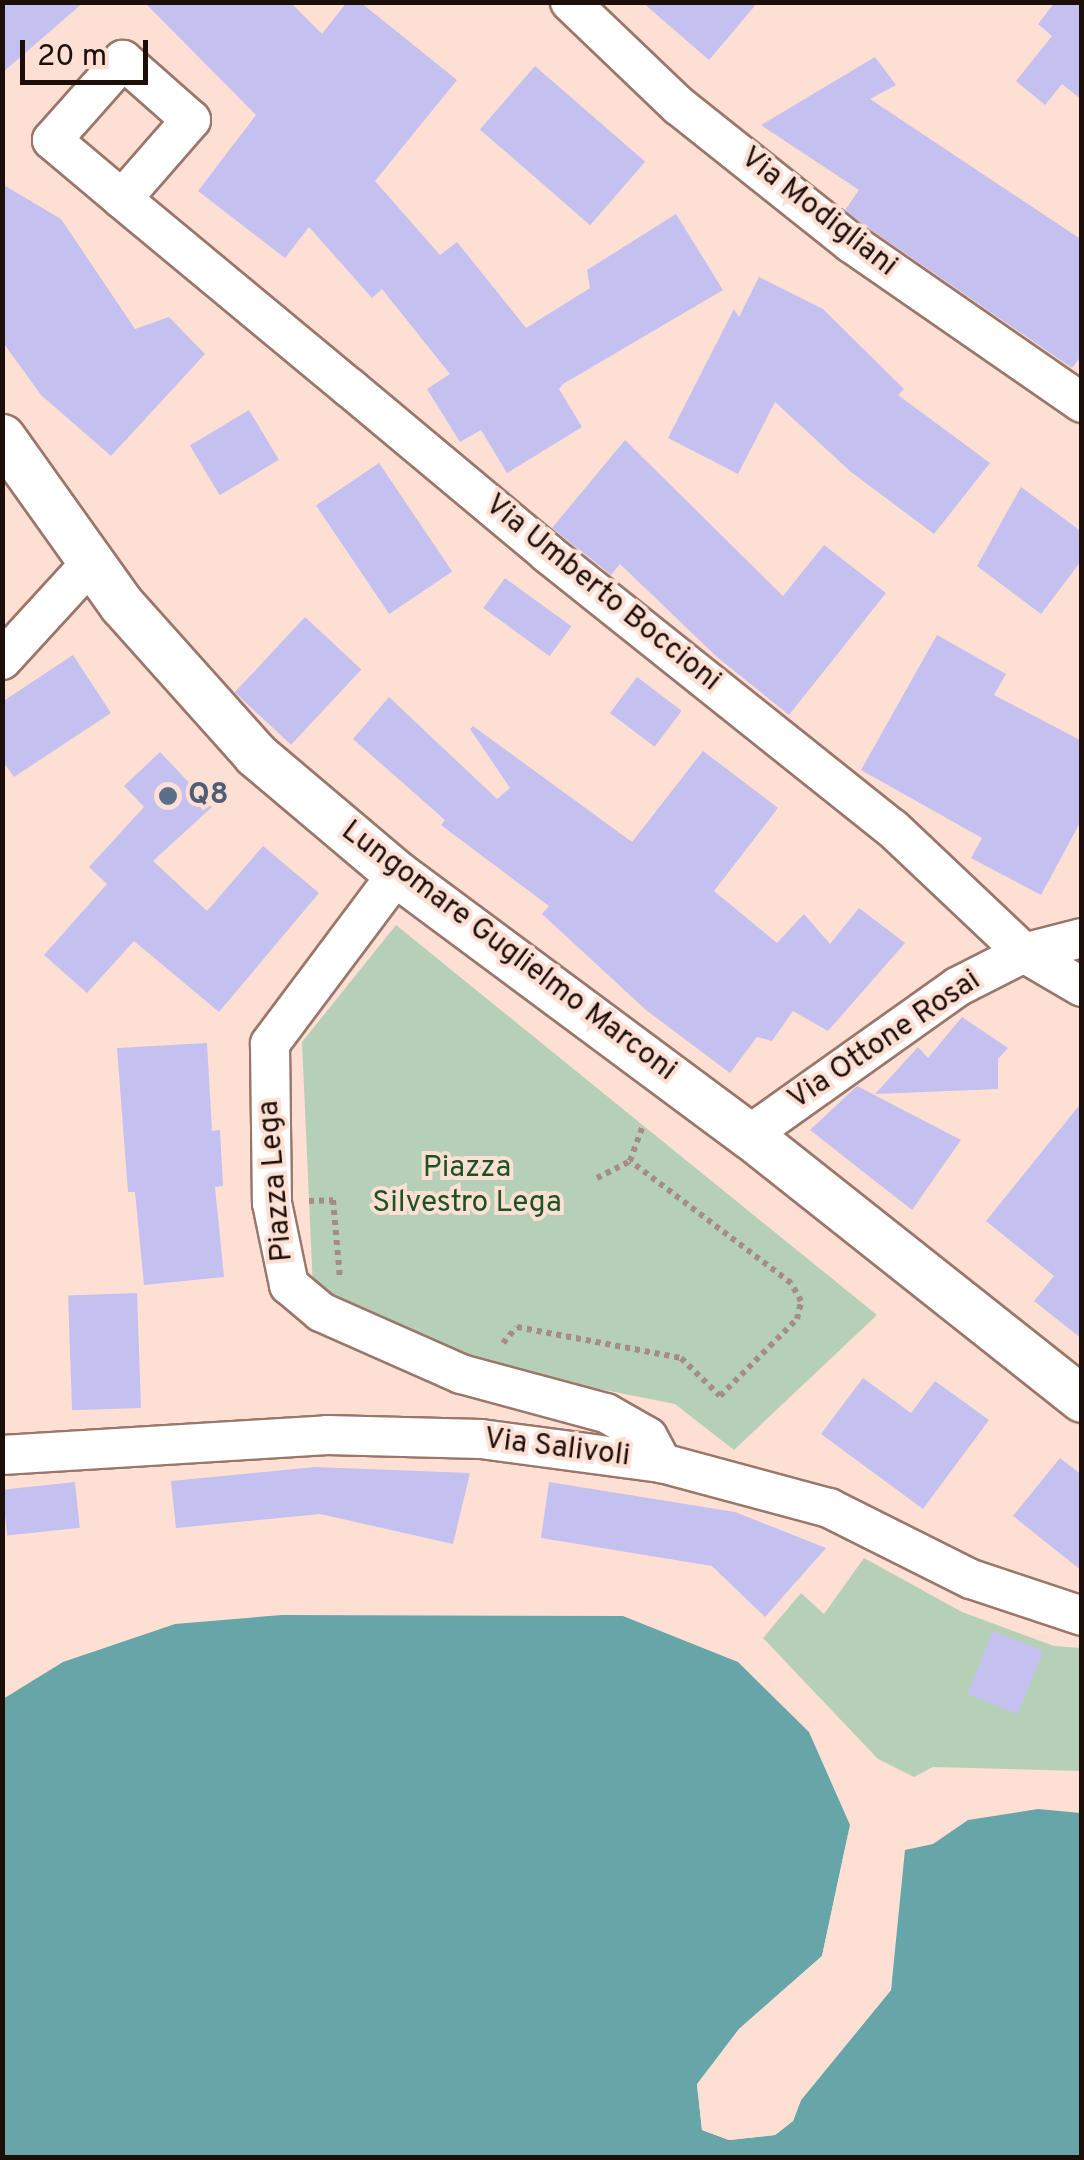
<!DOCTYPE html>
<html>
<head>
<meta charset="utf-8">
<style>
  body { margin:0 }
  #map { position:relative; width:1084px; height:2160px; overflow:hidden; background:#fedfd3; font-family:Overpass,sans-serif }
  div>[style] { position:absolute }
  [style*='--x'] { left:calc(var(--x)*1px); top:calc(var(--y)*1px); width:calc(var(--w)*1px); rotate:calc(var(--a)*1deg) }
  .green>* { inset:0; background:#b6d0b7 }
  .water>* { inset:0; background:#66a6a9 }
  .pier>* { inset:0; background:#fedfd3 }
  .building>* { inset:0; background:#c4c1f0; transform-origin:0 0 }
  .path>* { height:6px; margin-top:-3px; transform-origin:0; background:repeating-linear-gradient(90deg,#a58d84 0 5px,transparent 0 10px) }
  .roads { filter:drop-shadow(2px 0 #9a776a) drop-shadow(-2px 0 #9a776a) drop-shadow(0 2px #9a776a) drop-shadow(0 -2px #9a776a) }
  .minor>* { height:38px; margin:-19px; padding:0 19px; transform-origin:19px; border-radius:19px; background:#fff }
  .tertiary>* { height:45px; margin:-22.5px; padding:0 22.5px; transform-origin:22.5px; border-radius:22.5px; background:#fff }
  .dots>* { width:28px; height:28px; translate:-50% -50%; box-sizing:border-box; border:5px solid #fedfd3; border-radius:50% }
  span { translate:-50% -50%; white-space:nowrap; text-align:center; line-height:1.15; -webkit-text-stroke:8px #fedfd3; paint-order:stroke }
  .street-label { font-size:30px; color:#1c0f0a }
  .service-label { font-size:30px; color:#4e5e75; font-weight:700 }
  .left { translate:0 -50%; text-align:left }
  .park-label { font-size:30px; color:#1b5324 }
  .frame { position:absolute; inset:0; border:5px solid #1c0f0a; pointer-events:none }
  .scale { position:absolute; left:20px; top:40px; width:128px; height:45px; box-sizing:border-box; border:5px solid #1c0f0a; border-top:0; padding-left:12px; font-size:30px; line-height:35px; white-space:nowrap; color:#1c0f0a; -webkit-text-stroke:8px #fedfd3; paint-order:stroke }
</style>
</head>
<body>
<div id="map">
  <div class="green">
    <div style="clip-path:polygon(396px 925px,877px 1315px,734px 1450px,675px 1404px,464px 1362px,313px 1289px,302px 1042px)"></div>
    <div style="clip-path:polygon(864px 1558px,962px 1612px,1054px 1646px,1081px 1648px,1081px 1771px,933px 1767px,914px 1777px,878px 1759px,763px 1638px,801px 1593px,824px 1614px)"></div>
  </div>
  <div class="water">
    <div style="clip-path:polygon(282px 1615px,623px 1616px,738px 1662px,809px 1732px,850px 1825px,822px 1956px,739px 2029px,697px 2084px,702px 2130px,729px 2140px,775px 2135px,793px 2121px,801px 2100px,891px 1990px,905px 1850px,933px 1844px,968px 1820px,1038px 1809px,1081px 1813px,1081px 2157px,3px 2158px,3px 1699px,63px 1662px,175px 1624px)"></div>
  </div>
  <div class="pier">
    <div style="clip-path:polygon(850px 1825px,827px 1958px,743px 2032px,702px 2086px,707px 2127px,730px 2134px,773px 2130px,886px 1988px,901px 1846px,891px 1990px,801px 2100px,793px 2121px,775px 2135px,729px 2140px,702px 2130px,697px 2085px,739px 2029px,822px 1956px)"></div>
  </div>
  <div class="building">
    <div style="clip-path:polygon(2px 2px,84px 2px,2px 73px)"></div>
    <div style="clip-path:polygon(144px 2px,290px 2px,322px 34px,347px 2px,360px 2px,457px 80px,375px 181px,440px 255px,457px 242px,526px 328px,590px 288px,587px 270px,676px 214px,723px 290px,563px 384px,559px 389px,582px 427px,507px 473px,481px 430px,460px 442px,427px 389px,450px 374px,382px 289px,372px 298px,309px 227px,285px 258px,198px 191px,256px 115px)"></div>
    <div style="clip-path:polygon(642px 2px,758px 2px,709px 60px)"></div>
    <div style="clip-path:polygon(1055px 2px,1082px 2px,1082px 100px,1062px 84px,1045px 105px,1016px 81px,1052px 36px,1038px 24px)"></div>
    <div style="clip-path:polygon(875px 57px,896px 85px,870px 99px,1082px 240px,1082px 355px,1072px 368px,864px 225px,845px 210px,859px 190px,761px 125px)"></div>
    <div style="left:535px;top:66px;width:146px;height:84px;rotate:41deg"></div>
    <div style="clip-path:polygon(2px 184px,61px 219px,135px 329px,169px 317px,205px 354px,111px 456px,41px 395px,2px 341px)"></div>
    <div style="clip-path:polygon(759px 277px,823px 309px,904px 389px,898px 395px,990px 463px,934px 534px,851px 472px,775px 402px,738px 474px,668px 438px,734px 309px,739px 317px)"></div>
    <div style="left:249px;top:410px;width:58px;height:69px;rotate:59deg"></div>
    <div style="clip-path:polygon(625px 440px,783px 596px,824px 545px,886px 593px,789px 715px,717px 657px,620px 564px,611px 575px,552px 528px)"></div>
    <div style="left:379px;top:463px;width:131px;height:76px;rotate:56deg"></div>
    <div style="clip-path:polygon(1021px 487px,1082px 532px,1082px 560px,1041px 614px,977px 566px)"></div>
    <div style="left:505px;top:578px;width:82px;height:37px;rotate:36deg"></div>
    <div style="left:305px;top:617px;width:77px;height:103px;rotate:43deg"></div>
    <div style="clip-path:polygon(937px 635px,1006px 674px,994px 695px,1082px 741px,1082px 819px,1041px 895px,971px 858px,982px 838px,861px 770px)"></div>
    <div style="clip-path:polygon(73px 655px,111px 713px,14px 777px,2px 760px,2px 702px)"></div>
    <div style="left:637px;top:677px;width:56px;height:45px;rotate:37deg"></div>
    <div style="clip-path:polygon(389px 697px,497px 799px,510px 788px,470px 729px,473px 726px,632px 842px,703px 751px,778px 808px,714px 891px,777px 943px,804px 914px,830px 944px,859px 908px,905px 943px,828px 1031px,793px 1011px,772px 1041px,757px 1037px,730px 1073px,646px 1010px,542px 914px,549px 906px,441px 825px,445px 820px,353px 739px)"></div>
    <div style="clip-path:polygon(160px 752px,212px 807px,153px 861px,207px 911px,263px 846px,319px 893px,219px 1012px,134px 941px,87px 993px,44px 955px,107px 884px,89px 867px,144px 807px,124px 786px)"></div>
    <div style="clip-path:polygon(962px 1017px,1008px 1048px,998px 1059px,998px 1089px,875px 1094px,918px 1047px,928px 1058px)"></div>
    <div style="clip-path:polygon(207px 1043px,212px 1131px,220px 1130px,223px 1186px,215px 1187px,224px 1277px,144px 1285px,135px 1192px,128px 1192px,117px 1048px)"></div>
    <div style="clip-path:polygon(857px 1086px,961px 1140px,912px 1210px,810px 1130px)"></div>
    <div style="clip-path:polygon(1082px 1102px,1082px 1339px,1034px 1301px,1054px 1276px,986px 1221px)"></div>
    <div style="left:137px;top:1293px;width:115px;height:69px;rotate:88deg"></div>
    <div style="clip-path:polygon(863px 1378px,911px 1413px,935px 1381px,989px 1420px,923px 1509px,821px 1434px)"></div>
    <div style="clip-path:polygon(1060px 1458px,1082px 1475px,1082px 1571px,1013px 1516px)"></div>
    <div style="clip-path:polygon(315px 1467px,470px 1473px,453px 1544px,320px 1514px,176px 1528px,171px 1481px)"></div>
    <div style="left:75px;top:1482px;width:46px;height:73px;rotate:84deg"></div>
    <div style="clip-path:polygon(549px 1482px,735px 1512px,826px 1548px,765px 1617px,712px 1566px,541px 1538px)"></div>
    <div style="left:993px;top:1631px;width:54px;height:68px;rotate:22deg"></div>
  </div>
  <div class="path">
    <div style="--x:597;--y:1178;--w:37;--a:-27"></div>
    <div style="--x:630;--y:1161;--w:38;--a:-70"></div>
    <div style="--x:309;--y:1201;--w:24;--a:-2"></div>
    <div style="--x:333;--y:1200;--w:78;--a:84.9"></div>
    <div style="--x:503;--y:1343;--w:21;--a:-49"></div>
    <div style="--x:517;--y:1327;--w:167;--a:10.7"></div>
    <div style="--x:681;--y:1358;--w:54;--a:44.3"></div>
    <div style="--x:720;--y:1396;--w:109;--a:-45"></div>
    <div style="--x:797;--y:1319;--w:18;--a:-77"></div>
    <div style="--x:801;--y:1301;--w:21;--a:-119"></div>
    <div style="--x:791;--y:1283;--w:202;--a:-142.8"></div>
  </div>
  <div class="roads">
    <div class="minor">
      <div style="--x:570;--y:2;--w:151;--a:43.7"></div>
      <div style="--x:679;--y:106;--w:220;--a:38.5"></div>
      <div style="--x:851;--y:243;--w:281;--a:34.7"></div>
      <div style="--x:122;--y:199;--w:105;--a:-48.9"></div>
      <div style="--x:191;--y:120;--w:91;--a:-138.6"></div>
      <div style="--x:123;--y:60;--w:107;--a:131.6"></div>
      <div style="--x:52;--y:140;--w:92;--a:40.1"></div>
      <div style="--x:122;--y:199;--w:296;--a:39.7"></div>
      <div style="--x:350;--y:388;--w:257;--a:39.9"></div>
      <div style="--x:547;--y:553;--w:441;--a:38.6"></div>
      <div style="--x:892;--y:828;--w:182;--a:43.4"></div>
      <div style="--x:1024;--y:953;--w:67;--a:30.4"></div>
      <div style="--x:2;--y:660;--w:130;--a:-47.5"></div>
      <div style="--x:397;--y:874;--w:212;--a:126.8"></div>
      <div style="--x:270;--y:1044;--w:159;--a:89.3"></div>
      <div style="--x:272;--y:1203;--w:84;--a:78.3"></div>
      <div style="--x:289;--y:1285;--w:42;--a:40.2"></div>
      <div style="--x:321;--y:1312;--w:153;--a:23.9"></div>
      <div style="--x:461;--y:1374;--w:150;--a:15.1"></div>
      <div style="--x:606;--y:1413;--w:48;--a:29.7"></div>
      <div style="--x:648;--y:1437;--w:30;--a:62"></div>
      <div style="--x:749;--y:1135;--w:255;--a:-35.4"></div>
      <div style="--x:957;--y:987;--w:75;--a:-26.9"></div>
      <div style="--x:1024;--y:953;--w:60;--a:-14.5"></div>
      <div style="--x:2;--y:1455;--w:326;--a:-3.5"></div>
      <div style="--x:327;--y:1435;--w:154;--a:1.5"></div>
      <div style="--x:481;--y:1439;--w:183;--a:7.6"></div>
      <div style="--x:662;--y:1463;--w:173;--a:15.1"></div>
      <div style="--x:829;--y:1508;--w:159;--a:26.6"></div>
      <div style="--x:971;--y:1579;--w:117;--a:18.4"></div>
    </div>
    <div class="tertiary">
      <div style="--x:2;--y:437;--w:206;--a:54.5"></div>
      <div style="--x:122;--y:605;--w:200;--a:48.2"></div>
      <div style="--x:255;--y:754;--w:186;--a:40.2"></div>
      <div style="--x:397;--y:874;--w:438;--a:36.6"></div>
      <div style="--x:749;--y:1135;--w:425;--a:38.4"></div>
    </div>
  </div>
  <div class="dots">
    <div style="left:168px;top:796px;background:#5c6f8a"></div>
  </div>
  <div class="street-label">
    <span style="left:818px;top:213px;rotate:38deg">Via Modigliani</span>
    <span style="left:602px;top:594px;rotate:39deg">Via Umberto Boccioni</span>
    <span style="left:508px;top:952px;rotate:37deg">Lungomare Guglielmo Marconi</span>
    <span style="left:885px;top:1041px;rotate:-34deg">Via Ottone Rosai</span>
    <span style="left:277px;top:1181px;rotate:-95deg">Piazza Lega</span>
    <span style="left:557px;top:1449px;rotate:7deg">Via Salivoli</span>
  </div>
  <div class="service-label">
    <span class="left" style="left:188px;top:796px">Q8</span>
  </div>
  <div class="park-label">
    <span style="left:467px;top:1186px">Piazza<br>Silvestro Lega</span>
  </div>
  <div class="frame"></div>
  <div class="scale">20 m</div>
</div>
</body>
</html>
